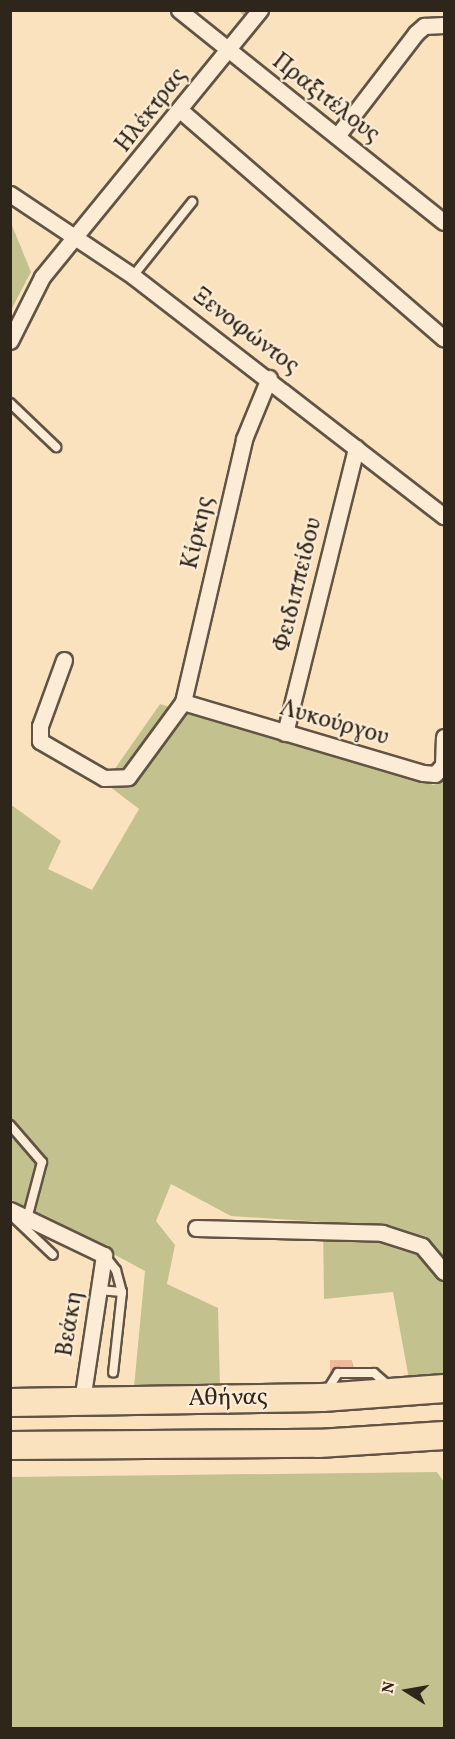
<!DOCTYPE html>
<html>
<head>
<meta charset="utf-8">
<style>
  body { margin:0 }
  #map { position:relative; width:455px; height:1739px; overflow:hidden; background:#fbe2be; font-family:Vollkorn,serif }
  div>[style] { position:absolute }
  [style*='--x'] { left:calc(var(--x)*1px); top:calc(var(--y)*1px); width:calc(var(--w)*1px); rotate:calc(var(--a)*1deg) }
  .green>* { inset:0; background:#c3c28e }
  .shadow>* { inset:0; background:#0003 }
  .building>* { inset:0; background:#efb79b }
  .roads { filter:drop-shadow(2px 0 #615444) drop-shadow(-2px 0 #615444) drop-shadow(0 2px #615444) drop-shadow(0 -2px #615444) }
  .lane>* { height:8px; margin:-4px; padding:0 4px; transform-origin:4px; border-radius:4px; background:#fcecd5 }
  .street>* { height:15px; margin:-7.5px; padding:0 7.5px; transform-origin:7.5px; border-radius:7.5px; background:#fcecd5 }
  .highway>* { height:27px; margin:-13.5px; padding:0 13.5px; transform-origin:13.5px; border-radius:13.5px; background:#fbe2be }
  span { translate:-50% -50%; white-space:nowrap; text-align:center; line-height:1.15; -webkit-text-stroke:4.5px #fcecd5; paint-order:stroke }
  .street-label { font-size:24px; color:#2e251b }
  .frame { position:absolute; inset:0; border:12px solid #2e251b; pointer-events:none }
  .north { position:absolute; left:377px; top:1661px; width:60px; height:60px; -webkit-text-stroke:4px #fcecd5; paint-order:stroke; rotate:281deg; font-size:16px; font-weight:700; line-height:24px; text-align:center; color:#2e251b }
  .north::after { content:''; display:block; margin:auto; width:21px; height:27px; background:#2e251b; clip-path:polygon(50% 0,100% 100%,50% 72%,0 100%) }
</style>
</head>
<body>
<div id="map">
  <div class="green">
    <div style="clip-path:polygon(11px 223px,31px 272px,11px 310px,10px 223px)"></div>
    <div style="clip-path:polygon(160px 704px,434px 785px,444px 775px,444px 1376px,409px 1379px,393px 1292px,324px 1299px,323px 1222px,231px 1216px,171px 1184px,156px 1221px,175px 1245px,167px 1284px,218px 1308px,220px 1387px,134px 1387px,145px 1271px,11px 1199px,10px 804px,61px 841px,48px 869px,92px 890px,139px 809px,105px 783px)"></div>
    <div style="clip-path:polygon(437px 1472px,444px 1482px,444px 1728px,11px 1728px,11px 1477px)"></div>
  </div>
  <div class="shadow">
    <div style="clip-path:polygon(238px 10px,249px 10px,244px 16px)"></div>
    <div style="clip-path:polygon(331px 1361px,352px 1361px,354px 1369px,338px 1369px,333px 1376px)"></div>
  </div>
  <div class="building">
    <div style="clip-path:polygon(330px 1360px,352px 1360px,352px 1367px,336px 1368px,330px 1375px)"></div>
  </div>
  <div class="roads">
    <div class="lane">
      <div style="--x:133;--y:276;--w:95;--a:-51.4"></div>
      <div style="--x:10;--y:403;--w:64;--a:43.7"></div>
      <div style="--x:10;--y:1125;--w:49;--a:49.1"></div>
      <div style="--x:42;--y:1162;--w:55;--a:104.8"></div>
      <div style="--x:10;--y:1214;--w:59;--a:43.6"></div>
      <div style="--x:105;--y:1256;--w:18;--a:52"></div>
      <div style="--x:116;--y:1270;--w:23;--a:75"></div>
      <div style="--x:99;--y:1290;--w:23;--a:5"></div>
      <div style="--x:122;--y:1292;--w:81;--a:96.3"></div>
      <div style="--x:328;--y:1389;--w:19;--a:-58"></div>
      <div style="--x:338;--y:1373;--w:36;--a:0"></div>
      <div style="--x:374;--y:1373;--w:20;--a:41"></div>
    </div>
    <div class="street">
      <div style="--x:179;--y:10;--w:339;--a:38.7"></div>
      <div style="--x:180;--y:110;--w:349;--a:40.9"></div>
      <div style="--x:337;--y:136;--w:130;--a:-52.5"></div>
      <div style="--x:416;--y:33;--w:11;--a:-41"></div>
      <div style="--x:424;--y:26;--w:20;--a:-3"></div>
      <div style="--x:10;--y:194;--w:148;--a:33.7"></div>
      <div style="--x:133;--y:276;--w:393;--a:37.7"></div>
      <div style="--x:10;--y:341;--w:72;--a:-63.4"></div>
      <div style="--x:42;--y:277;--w:345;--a:-50.8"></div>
      <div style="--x:64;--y:660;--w:70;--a:110"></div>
      <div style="--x:40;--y:726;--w:15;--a:90"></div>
      <div style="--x:40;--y:741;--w:74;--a:30"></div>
      <div style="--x:104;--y:778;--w:24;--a:-2"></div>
      <div style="--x:128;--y:777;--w:93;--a:-53.7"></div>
      <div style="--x:183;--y:702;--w:270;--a:-76.9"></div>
      <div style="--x:244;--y:439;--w:66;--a:-67.7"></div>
      <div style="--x:183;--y:702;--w:250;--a:16.5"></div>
      <div style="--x:423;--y:773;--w:12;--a:5"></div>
      <div style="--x:435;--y:774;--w:12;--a:-48"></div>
      <div style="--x:443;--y:765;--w:28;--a:-88"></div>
      <div style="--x:285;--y:733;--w:294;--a:-76"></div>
      <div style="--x:10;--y:1210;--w:104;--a:25.6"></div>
      <div style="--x:104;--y:1255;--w:148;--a:98.6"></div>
      <div style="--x:196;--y:1228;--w:186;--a:1.5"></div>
      <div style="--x:382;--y:1233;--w:42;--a:18"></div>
      <div style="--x:422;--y:1246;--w:34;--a:50"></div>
    </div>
    <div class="highway">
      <div style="--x:10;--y:1402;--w:312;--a:-0.9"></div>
      <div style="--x:322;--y:1397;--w:122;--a:-4.2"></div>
      <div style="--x:10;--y:1445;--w:308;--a:-0.4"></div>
      <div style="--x:318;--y:1443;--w:126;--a:-3.6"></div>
    </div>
  </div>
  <div class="street-label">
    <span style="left:325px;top:99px;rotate:38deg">Πραξιτέλους</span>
    <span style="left:152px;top:111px;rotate:-52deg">Ηλέκτρας</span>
    <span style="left:245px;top:332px;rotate:37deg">Ξενοφώντος</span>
    <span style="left:199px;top:533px;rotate:-77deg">Κίρκης</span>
    <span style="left:299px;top:585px;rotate:-76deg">Φειδιππείδου</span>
    <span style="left:334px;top:724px;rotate:16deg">Λυκούργου</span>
    <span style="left:71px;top:1324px;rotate:-81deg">Βεάκη</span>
    <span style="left:228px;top:1399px;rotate:-1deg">Αθήνας</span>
  </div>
  <div class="frame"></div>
  <div class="north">N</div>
</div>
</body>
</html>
